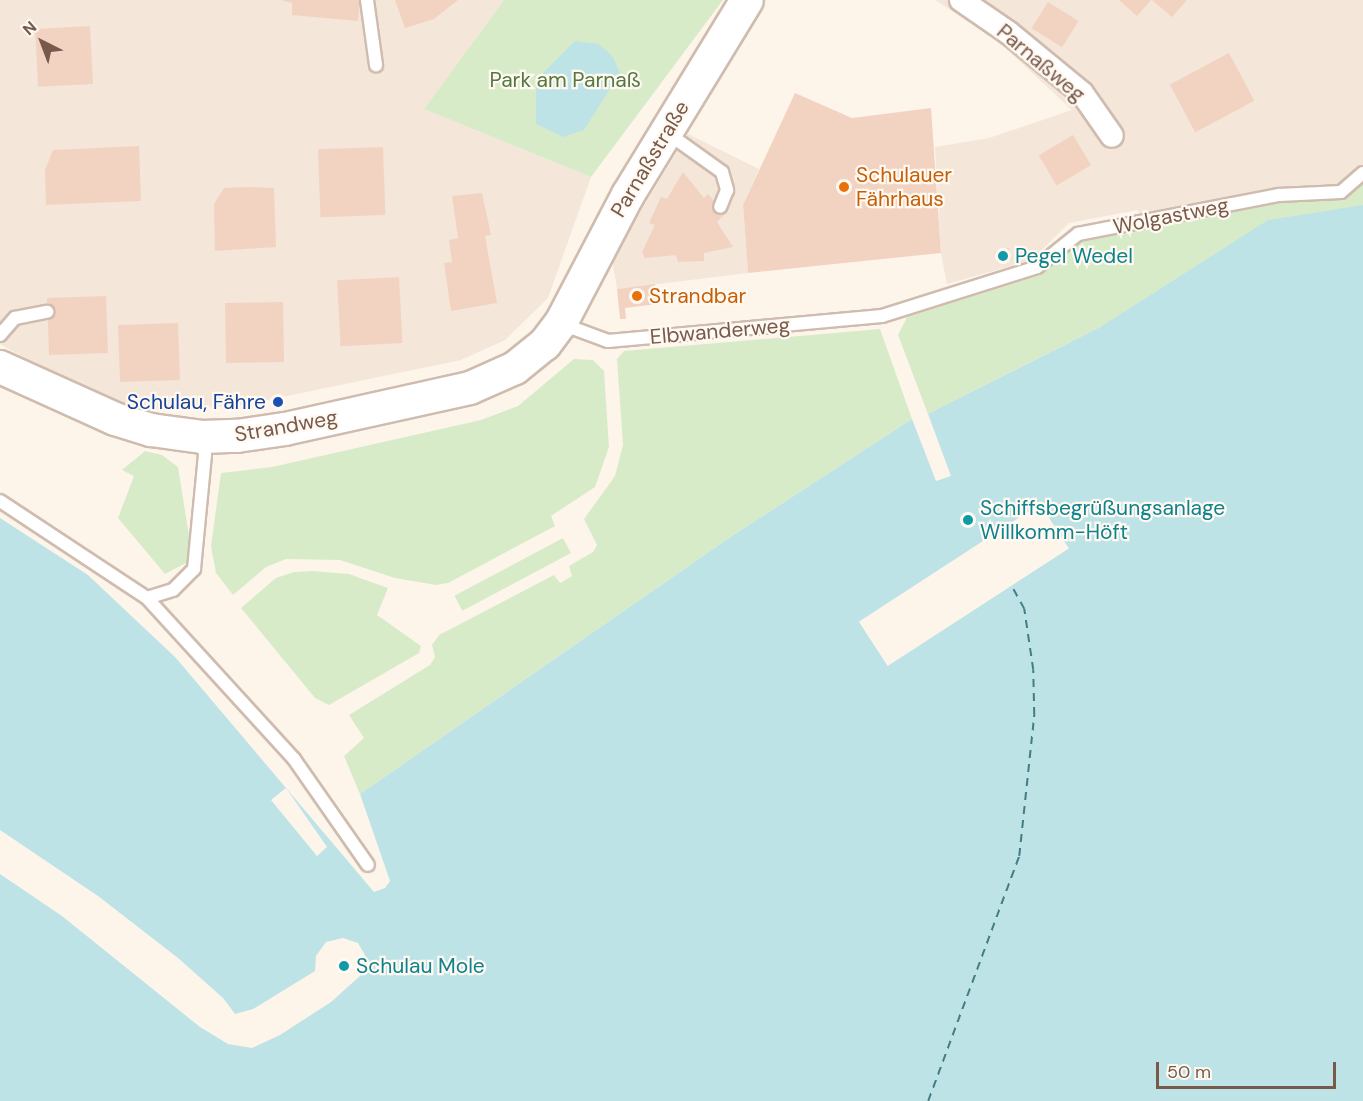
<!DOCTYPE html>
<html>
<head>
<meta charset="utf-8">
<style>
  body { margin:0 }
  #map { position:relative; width:1363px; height:1101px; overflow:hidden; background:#fdf5ea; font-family:"DM Sans",sans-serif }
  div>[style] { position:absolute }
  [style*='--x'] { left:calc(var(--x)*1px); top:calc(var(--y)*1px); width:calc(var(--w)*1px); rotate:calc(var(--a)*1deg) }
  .residential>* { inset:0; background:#f4e6d8 }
  .green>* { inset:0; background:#d8ebc8; transform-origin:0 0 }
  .water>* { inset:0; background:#bee3e7 }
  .pier>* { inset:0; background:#fdf5ea; transform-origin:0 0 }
  .ferry>* { height:1.5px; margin-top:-0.75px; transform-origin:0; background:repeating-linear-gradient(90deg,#437c84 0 8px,transparent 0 14px) }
  .building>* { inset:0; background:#f2d3c2; transform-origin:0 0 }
  .roads { filter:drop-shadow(2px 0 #cfbcaf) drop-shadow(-2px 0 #cfbcaf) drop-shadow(0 2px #cfbcaf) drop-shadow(0 -2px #cfbcaf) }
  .lane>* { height:12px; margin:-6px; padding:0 6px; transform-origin:6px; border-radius:6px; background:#fff }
  .street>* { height:22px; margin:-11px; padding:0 11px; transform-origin:11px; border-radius:11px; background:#fff }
  .secondary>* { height:32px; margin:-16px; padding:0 16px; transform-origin:16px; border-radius:16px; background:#fff }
  .dots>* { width:16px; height:16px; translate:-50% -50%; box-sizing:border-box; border:3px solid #fff9f1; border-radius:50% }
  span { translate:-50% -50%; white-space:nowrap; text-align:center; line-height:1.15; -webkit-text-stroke:4.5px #fff9f1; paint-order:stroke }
  .street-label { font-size:21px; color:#785a4d }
  .park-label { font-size:21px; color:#547841 }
  .food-label { font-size:21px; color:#c56008 }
  .left { translate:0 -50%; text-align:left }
  .culture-label { font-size:21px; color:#0d838f }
  .transit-label { font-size:21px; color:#164399 }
  .right { translate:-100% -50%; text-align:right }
  .north { position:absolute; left:12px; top:12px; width:60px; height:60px; -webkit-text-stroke:4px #fff9f1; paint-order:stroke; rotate:318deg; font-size:16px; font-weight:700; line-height:24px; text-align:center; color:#785a4d }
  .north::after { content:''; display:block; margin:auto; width:21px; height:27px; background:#785a4d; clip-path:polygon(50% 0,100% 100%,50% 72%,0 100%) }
  .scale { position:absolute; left:1156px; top:1062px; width:180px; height:27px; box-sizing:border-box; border:3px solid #785a4d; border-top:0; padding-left:8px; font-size:18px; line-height:21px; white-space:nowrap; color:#785a4d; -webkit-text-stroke:4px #fff9f1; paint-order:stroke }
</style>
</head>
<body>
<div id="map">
  <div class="residential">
    <div style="clip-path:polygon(0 0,504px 0,424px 109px,591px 177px,548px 298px,505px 340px,461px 360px,248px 404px,164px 411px,96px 398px,0 344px)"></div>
    <div style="clip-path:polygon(935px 0,1363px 0,1363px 173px,1341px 192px,1148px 221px,1137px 210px,1069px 223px,1032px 260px,947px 284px,941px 253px,935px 147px,989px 138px,1072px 110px,995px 38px)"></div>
    <div style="clip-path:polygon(688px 134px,759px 169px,743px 205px,748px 273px,617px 289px,612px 258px)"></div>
  </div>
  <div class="green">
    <div style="clip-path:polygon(504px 0,723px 0,591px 177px,424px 109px)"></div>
    <div style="clip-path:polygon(1363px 173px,1363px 205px,1102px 326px,928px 414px,898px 335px,907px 317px,1041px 275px,1078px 242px,1279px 195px,1341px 192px)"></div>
    <div style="clip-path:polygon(880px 329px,912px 419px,729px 538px,360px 794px,344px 756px,364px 738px,349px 715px,430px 665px,435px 657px,432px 645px,439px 635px,554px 575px,560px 583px,572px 576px,569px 566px,593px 552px,597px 545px,584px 519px,615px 476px,623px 445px,617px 359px,624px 351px)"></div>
    <div style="clip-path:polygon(574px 359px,593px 360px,604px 371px,609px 447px,595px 487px,551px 516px,555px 526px,448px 583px,436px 585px,395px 578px,340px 560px,286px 559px,266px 567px,233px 595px,216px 573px,211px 546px,221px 473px,272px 467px,481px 420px,518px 406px)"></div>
    <div style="clip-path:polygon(145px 451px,162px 455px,178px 467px,191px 548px,186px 563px,165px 574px,118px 518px,134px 476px,122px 470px)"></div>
    <div style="left:563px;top:538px;width:17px;height:123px;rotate:62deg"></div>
    <div style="clip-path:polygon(313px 571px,349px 574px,388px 588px,377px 615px,421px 646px,419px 653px,329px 705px,315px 698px,241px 608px,276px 578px,294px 572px)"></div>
  </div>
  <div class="water">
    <div style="clip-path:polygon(575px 41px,599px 44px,613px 57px,620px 73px,584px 130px,563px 137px,536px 124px,536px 80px)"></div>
    <div style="clip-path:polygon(1363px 205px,1363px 1101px,0 1101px,0 874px,62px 916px,200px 1027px,228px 1044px,252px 1048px,280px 1035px,331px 1002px,361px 975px,366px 957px,358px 943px,343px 938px,326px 942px,316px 956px,315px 971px,253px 1009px,235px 1014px,223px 998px,178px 958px,98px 896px,0 830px,0 518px,88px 575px,176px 658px,374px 892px,385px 888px,390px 881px,360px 794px,729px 538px,912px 419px,936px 481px,951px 476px,928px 414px,1102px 326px,1268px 220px)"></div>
  </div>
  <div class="pier">
    <div style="left:1040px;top:504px;width:53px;height:216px;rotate:57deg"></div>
    <div style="clip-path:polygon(286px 788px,327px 847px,317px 856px,271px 800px)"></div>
  </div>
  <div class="ferry">
    <div style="--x:928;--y:1101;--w:261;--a:-69.6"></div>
    <div style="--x:1019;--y:856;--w:142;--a:-83.9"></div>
    <div style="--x:1034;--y:715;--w:45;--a:-91.3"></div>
    <div style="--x:1033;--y:670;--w:62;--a:-98.4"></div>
    <div style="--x:1024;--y:609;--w:26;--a:-119"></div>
  </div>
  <div class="building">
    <div style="clip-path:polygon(281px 0,360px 0,358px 21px,292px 15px,292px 3px)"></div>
    <div style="clip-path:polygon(395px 0,458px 0,434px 19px,405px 28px)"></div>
    <div style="clip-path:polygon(1119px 0,1151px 0,1137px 16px)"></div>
    <div style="clip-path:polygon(1152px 0,1187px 0,1172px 17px)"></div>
    <div style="left:1048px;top:2px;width:36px;height:31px;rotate:32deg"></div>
    <div style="left:90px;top:26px;width:58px;height:55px;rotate:87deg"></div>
    <div style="left:1229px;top:53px;width:54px;height:67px;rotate:62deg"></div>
    <div style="clip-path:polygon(795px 93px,852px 118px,931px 108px,941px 253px,748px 273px,743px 205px)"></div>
    <div style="left:1073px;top:135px;width:35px;height:40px;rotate:59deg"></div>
    <div style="clip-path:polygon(139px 146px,141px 201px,46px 205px,45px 170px,53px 150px)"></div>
    <div style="left:383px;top:147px;width:68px;height:65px;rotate:88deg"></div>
    <div style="clip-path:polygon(683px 172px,704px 198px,708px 194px,725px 214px,717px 222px,733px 247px,704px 253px,704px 261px,678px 262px,676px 255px,645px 258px,642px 252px,655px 225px,649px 223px,661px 197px,667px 199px)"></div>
    <div style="clip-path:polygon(249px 187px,274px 188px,276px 247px,215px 251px,214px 204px,224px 188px)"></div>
    <div style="clip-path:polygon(482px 193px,491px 235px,485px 236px,497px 303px,451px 311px,444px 263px,452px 262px,449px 240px,458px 238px,452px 196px)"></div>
    <div style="left:1009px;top:248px;width:12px;height:15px;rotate:76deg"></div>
    <div style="left:399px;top:277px;width:66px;height:62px;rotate:87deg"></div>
    <div style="clip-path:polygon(655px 284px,658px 304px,625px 308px,626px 319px,620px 319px,617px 289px)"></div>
    <div style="left:106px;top:296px;width:57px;height:59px;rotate:88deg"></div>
    <div style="left:283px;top:302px;width:60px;height:58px;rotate:89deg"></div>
    <div style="left:178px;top:323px;width:57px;height:60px;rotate:88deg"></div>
  </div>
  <div class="roads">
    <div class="lane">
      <div style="--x:367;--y:0;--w:66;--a:82.1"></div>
      <div style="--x:666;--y:132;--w:69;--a:35.5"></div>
      <div style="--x:722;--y:172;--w:19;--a:74"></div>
      <div style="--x:727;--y:190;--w:18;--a:112"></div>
      <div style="--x:562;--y:324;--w:49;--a:20.3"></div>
      <div style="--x:608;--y:341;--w:275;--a:-5.2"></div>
      <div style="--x:882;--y:316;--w:163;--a:-17.5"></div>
      <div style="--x:1037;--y:267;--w:53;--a:-38.8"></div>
      <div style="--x:1078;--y:234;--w:205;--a:-11"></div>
      <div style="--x:1279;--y:195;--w:62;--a:-2.8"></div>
      <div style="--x:1341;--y:192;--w:29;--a:-41"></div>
      <div style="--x:0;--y:335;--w:23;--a:-49"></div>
      <div style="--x:15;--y:318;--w:33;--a:-11"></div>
      <div style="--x:0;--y:501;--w:176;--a:33.4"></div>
      <div style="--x:147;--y:598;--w:218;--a:47.6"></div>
      <div style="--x:294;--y:759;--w:129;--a:55.1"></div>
      <div style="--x:147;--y:598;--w:27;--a:-17"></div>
      <div style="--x:173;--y:590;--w:30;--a:-45"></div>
      <div style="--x:194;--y:569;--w:115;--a:-84.5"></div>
      <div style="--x:205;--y:455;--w:17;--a:-97"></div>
    </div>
    <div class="street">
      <div style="--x:961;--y:0;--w:58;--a:34.5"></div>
      <div style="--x:1009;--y:33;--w:94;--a:39.4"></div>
      <div style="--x:1082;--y:93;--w:52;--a:55.1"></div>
    </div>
    <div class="secondary">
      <div style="--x:0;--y:367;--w:126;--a:24.3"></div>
      <div style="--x:115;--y:419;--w:38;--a:17"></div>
      <div style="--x:151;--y:430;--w:51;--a:7.8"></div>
      <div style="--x:202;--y:437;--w:35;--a:-2"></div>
      <div style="--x:237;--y:436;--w:49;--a:-8.3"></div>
      <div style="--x:285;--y:429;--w:189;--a:-12.5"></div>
      <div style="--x:470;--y:388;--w:49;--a:-24"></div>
      <div style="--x:515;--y:368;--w:38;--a:-39"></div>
      <div style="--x:545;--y:344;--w:26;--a:-53"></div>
      <div style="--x:561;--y:323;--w:144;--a:-62.4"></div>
      <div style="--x:628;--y:195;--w:228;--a:-58.6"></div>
    </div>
  </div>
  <div class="dots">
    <div style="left:844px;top:187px;background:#e8710a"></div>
    <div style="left:1003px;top:256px;background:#0f9aa8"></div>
    <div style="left:637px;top:296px;background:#e8710a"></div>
    <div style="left:278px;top:402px;background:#1a4fb4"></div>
    <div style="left:968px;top:520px;background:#0f9aa8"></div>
    <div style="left:344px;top:966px;background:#0f9aa8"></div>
  </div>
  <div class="street-label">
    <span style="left:1041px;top:63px;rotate:40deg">Parnaßweg</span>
    <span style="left:650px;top:159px;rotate:-59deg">Parnaßstraße</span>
    <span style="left:1171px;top:216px;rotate:-11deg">Wolgastweg</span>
    <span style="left:720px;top:331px;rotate:-5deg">Elbwanderweg</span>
    <span style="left:286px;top:426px;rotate:-10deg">Strandweg</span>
  </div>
  <div class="park-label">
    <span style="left:565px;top:80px">Park am Parnaß</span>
  </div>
  <div class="food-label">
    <span class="left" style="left:856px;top:187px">Schulauer<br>Fährhaus</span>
    <span class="left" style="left:649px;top:296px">Strandbar</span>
  </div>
  <div class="culture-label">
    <span class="left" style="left:1015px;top:256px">Pegel Wedel</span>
    <span class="left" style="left:980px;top:520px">Schiffsbegrüßungsanlage<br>Willkomm-Höft</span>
    <span class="left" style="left:356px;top:966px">Schulau Mole</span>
  </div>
  <div class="transit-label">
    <span class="right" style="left:266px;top:402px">Schulau, Fähre</span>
  </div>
  <div class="north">N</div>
  <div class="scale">50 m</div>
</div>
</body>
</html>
